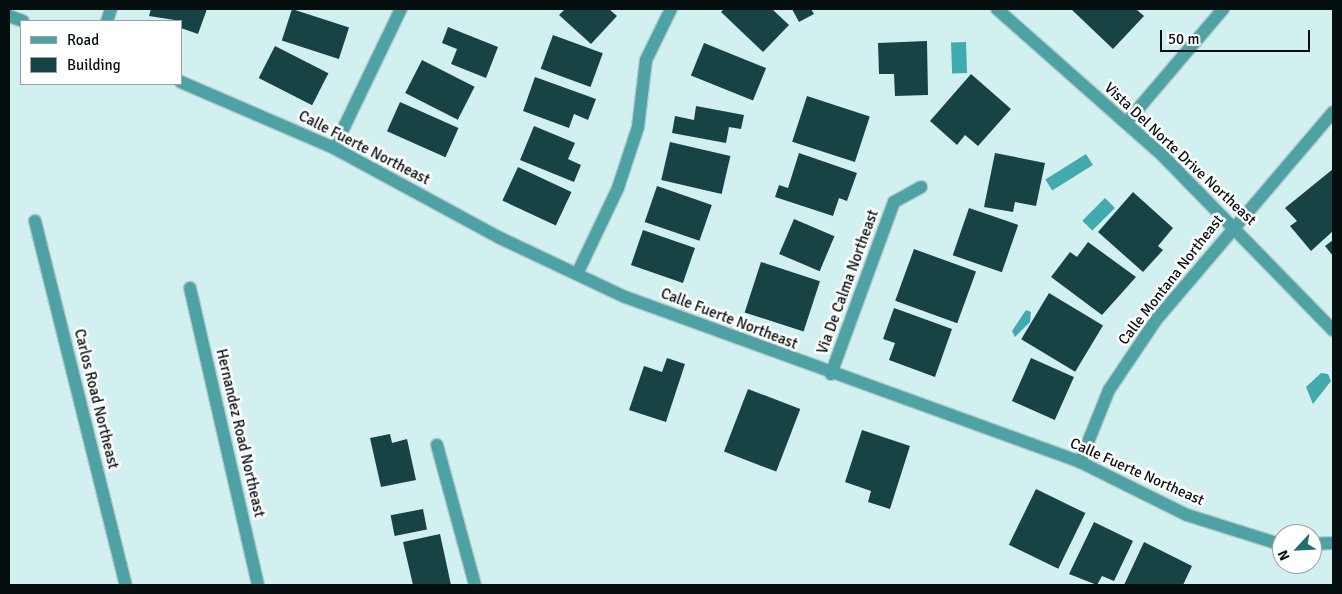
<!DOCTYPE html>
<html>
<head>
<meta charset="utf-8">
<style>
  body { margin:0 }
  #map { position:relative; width:1342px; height:594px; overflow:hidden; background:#d3f0f1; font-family:Signika,sans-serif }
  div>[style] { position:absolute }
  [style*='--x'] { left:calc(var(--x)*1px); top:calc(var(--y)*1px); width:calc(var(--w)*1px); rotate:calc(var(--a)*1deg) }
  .water>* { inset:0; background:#41aaad; transform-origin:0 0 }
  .building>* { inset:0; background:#184345; transform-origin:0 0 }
  .roads { filter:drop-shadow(1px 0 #b2cccd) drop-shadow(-1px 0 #b2cccd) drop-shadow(0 1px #b2cccd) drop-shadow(0 -1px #b2cccd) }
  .street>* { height:12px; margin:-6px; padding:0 6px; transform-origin:6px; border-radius:6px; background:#4fa2a4 }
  span { translate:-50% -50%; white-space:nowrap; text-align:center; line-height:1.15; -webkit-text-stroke:5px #fff; paint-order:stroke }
  .street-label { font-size:15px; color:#060f0f }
  .frame { position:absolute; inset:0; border:10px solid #060f0f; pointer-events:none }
  .legend { position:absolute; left:20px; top:20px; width:162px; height:65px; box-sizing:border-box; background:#fff; border:1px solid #9b9f9f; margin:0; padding:6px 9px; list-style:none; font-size:15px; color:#060f0f }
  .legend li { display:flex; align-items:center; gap:10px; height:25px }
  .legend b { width:25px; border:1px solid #9b9f9f }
  .north { position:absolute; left:1272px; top:524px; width:50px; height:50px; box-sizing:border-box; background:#fff; border:1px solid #9b9f9f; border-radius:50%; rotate:245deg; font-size:14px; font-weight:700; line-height:20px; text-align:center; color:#060f0f }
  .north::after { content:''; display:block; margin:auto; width:18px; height:22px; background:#216d6f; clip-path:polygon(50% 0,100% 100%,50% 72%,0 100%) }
  .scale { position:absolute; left:1160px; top:30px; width:150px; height:22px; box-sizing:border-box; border:2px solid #060f0f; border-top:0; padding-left:6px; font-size:15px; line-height:18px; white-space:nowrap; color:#060f0f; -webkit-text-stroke:4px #fff; paint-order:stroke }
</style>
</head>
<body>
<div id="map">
  <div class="water">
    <div style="left:966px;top:42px;width:31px;height:15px;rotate:88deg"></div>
    <div style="left:1086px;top:154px;width:13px;height:48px;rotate:58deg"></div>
    <div style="left:1105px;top:198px;width:14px;height:32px;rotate:45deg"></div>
    <div style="clip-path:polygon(1026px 310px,1031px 312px,1030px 322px,1015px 337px,1012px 331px)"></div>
    <div style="clip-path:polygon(1321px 373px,1328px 374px,1331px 381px,1313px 404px,1306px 387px)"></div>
  </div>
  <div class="building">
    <div style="clip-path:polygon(151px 9px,207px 9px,198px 34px,181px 28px,181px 21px,149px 16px)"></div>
    <div style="left:292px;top:9px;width:60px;height:33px;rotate:18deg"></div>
    <div style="clip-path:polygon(565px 9px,609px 9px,617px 16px,591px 44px,559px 15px)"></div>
    <div style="clip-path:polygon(724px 9px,772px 9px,789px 25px,763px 52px,721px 12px)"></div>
    <div style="clip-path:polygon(792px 9px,811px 9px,814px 14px,799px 22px)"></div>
    <div style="clip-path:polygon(1071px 9px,1136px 9px,1144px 16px,1113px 49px)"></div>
    <div style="clip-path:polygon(448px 27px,498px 47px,486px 78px,451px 64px,457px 49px,442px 43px)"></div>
    <div style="left:553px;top:35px;width:53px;height:36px;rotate:20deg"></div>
    <div style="clip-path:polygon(927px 41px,928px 95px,895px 96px,894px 74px,879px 74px,878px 43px)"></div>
    <div style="left:704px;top:43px;width:67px;height:35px;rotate:22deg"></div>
    <div style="left:275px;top:46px;width:60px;height:36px;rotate:27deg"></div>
    <div style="left:422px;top:60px;width:59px;height:37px;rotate:27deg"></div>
    <div style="clip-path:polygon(971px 74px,1011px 109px,978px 146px,965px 135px,957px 145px,930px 121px)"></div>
    <div style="clip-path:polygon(535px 77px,596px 99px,588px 120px,574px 114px,569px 128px,523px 111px)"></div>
    <div style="left:807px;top:96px;width:66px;height:48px;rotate:18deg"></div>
    <div style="left:400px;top:102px;width:64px;height:32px;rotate:24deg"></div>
    <div style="clip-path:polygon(696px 106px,744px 115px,741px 129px,729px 127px,726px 143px,672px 133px,675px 116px,694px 120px)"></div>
    <div style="clip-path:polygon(534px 126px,575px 143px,568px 159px,581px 165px,574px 182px,520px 160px)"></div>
    <div style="left:670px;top:142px;width:62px;height:39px;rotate:13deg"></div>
    <div style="clip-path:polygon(799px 153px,857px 173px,847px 201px,839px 198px,833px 216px,775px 197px,779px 185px,788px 188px)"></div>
    <div style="clip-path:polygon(995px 153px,1045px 163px,1036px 206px,1015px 202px,1013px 212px,984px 207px)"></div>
    <div style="left:518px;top:167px;width:59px;height:37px;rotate:25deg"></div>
    <div style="clip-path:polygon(1333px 169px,1333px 231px,1311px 251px,1290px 226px,1297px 221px,1285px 208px)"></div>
    <div style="left:657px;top:186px;width:58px;height:38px;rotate:19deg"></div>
    <div style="clip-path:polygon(1133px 192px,1173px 228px,1158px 246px,1163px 250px,1143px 272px,1098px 232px)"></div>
    <div style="left:969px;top:208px;width:52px;height:50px;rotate:19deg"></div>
    <div style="left:794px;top:219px;width:44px;height:38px;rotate:23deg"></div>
    <div style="left:643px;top:230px;width:55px;height:37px;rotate:19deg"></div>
    <div style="clip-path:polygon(1333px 240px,1333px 256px,1325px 246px)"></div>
    <div style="clip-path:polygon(1088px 242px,1136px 277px,1102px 315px,1051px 277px,1070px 252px,1077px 257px)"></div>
    <div style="left:914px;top:249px;width:66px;height:55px;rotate:20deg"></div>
    <div style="left:761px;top:262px;width:62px;height:53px;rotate:18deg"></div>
    <div style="left:1049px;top:293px;width:63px;height:54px;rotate:31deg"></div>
    <div style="clip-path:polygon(894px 308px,952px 329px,935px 377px,889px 360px,895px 343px,883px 339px)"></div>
    <div style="clip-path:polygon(667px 358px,685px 364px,666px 422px,629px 410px,644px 366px,662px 372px)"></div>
    <div style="left:1031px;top:358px;width:47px;height:47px;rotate:24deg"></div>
    <div style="left:748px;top:389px;width:56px;height:67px;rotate:21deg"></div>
    <div style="clip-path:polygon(862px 430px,910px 446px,890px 509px,868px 502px,871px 491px,845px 482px)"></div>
    <div style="clip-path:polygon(390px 434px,392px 443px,407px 439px,416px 480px,381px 487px,370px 438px)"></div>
    <div style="left:1036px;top:489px;width:55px;height:62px;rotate:26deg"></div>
    <div style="left:423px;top:509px;width:21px;height:33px;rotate:79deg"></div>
    <div style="clip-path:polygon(1094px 522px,1133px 541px,1114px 581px,1102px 576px,1097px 585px,1069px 574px)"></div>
    <div style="clip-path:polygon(440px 534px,451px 585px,413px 585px,403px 542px)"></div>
    <div style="clip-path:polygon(1144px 542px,1192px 566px,1183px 585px,1124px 585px)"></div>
  </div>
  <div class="roads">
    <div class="street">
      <div style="--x:997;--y:9;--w:223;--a:41.5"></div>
      <div style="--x:1164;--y:157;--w:242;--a:45.7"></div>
      <div style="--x:9;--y:16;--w:15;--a:20"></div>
      <div style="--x:107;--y:21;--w:13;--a:-72"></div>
      <div style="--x:181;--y:82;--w:167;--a:23.3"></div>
      <div style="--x:334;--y:148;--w:187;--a:28.5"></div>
      <div style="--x:498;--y:237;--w:140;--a:25.3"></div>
      <div style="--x:625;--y:297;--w:484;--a:19.9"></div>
      <div style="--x:1080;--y:462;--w:119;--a:26.4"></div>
      <div style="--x:1187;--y:515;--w:100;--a:17.5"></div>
      <div style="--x:1126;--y:123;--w:150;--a:-49.6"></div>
      <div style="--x:334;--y:148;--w:154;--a:-64.3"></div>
      <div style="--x:35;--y:221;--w:375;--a:76"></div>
      <div style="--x:577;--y:274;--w:95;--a:-64.5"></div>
      <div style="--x:618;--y:188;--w:64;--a:-71.8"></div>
      <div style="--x:638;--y:127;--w:67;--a:-83.2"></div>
      <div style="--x:646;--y:60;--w:57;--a:-63.9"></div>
      <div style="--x:190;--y:288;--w:305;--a:77.1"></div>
      <div style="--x:831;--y:374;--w:183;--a:-69.9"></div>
      <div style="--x:894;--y:202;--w:31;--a:-29"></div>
      <div style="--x:437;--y:445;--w:145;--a:74.8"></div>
      <div style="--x:1080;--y:462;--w:78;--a:-68.1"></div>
      <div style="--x:1109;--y:390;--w:84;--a:-56.1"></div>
      <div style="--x:1156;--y:320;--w:273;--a:-49.6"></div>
      <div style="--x:1312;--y:544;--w:21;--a:-3"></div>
    </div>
  </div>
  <div class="street-label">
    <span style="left:364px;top:148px;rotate:27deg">Calle Fuerte Northeast</span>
    <span style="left:1180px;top:154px;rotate:43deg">Vista Del Norte Drive Northeast</span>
    <span style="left:1171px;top:280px;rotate:-52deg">Calle Montana Northeast</span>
    <span style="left:848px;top:282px;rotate:-70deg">Via De Calma Northeast</span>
    <span style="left:729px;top:319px;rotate:21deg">Calle Fuerte Northeast</span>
    <span style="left:96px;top:399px;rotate:76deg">Carlos Road Northeast</span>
    <span style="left:240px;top:433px;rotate:77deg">Hernandez Road Northeast</span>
    <span style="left:1137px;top:472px;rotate:24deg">Calle Fuerte Northeast</span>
  </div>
  <div class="frame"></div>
  <ul class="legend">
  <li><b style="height:6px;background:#4fa2a4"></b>Road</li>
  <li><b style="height:14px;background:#184345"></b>Building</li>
  </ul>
  <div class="north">N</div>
  <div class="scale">50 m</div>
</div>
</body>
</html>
